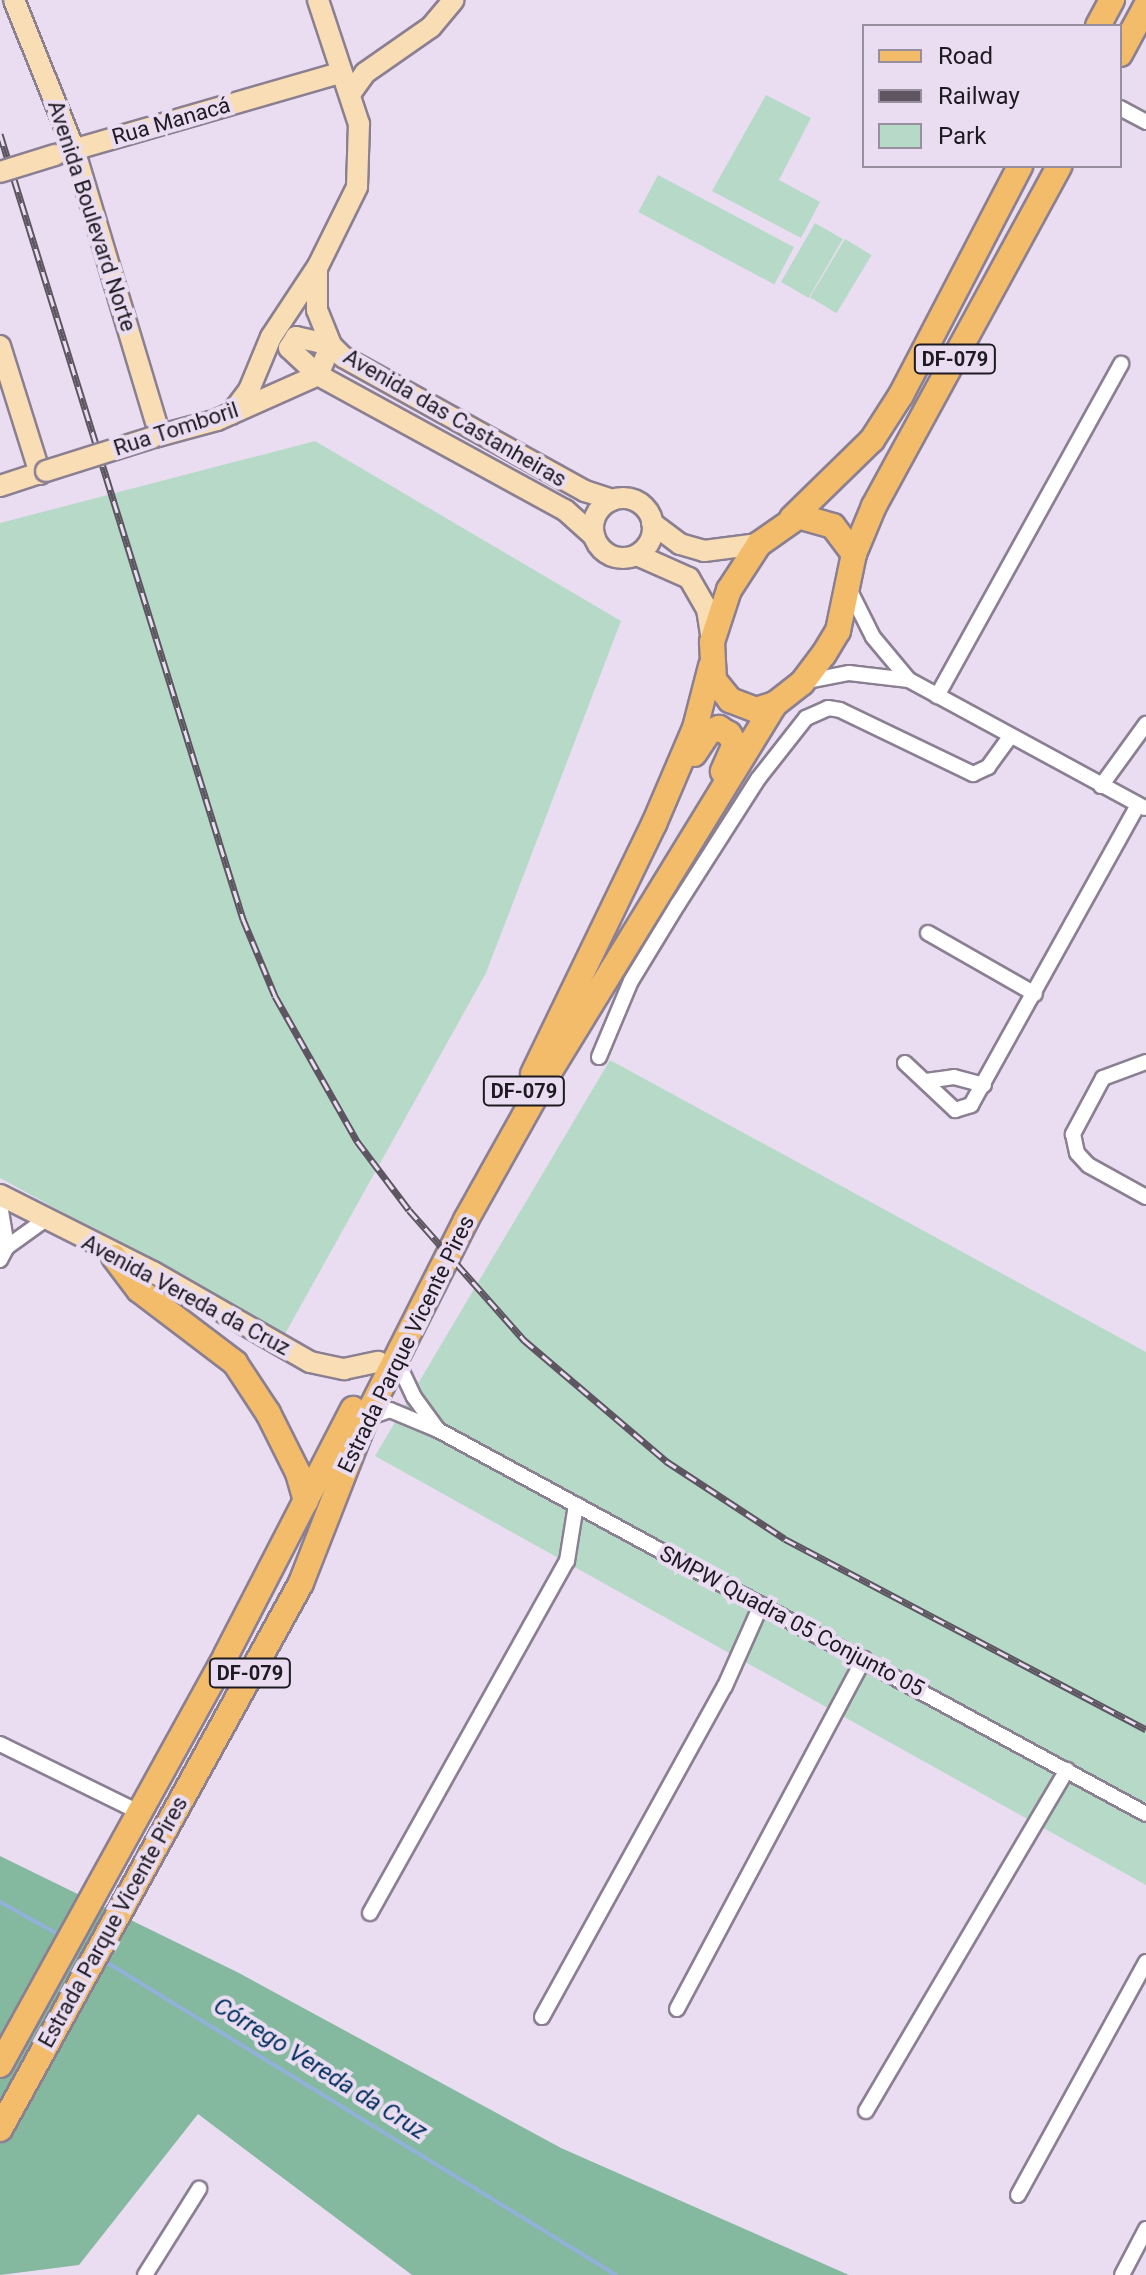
<!DOCTYPE html>
<html>
<head>
<meta charset="utf-8">
<style>
  body { margin:0 }
  #map { position:relative; width:1146px; height:2275px; overflow:hidden; background:#eaddf2; font-family:Roboto,sans-serif }
  div>[style] { position:absolute }
  [style*='--x'] { left:calc(var(--x)*1px); top:calc(var(--y)*1px); width:calc(var(--w)*1px); rotate:calc(var(--a)*1deg) }
  .green>* { inset:0; background:#b7dac8; transform-origin:0 0 }
  .forest>* { inset:0; background:#84b99f }
  .stream>* { height:4px; margin:-2px; padding:0 2px; transform-origin:2px; border-radius:2px; background:#92b1d8 }
  .roads { filter:drop-shadow(2px 0 #8b7f92) drop-shadow(-2px 0 #8b7f92) drop-shadow(0 2px #8b7f92) drop-shadow(0 -2px #8b7f92) }
  .street>* { height:14px; margin:-7px; padding:0 7px; transform-origin:7px; border-radius:7px; background:#fff }
  .secondary>* { height:20px; margin:-10px; padding:0 10px; transform-origin:10px; border-radius:10px; background:#f9deb5 }
  .secondary>.ring { margin:-10px; padding:0; box-sizing:content-box; background:none; border:20px solid #f9deb5; border-radius:50% }
  .primary>* { height:24px; margin:-12px; padding:0 12px; transform-origin:12px; border-radius:12px; background:#f3bc6b }
  .rail>* { height:7px; margin-top:-3.5px; transform-origin:0; background:repeating-linear-gradient(90deg,#eaddf2 0 12px,#5d5661 0 24px); box-sizing:border-box; border-block:2px solid #5d5661 }
  .bridges { filter:drop-shadow(2px 0 #8b7f92) drop-shadow(-2px 0 #8b7f92) drop-shadow(0 2px #8b7f92) drop-shadow(0 -2px #8b7f92) }
  .secondary-bridge>* { height:20px; margin:-10px; padding:0 10px; transform-origin:10px; border-radius:10px; background:#f9deb5 }
  span { translate:-50% -50%; white-space:nowrap; text-align:center; line-height:1.15; -webkit-text-stroke:8px #eaddf2; paint-order:stroke }
  .shield-label span { padding:2px 6px; background:#eaddf2; border:2px solid; border-radius:6px; -webkit-text-stroke-width:0 }
  .shield-label { font-size:20px; color:#1e1a21; font-weight:700 }
  .street-label { font-size:22px; color:#1e1a21 }
  .water-label { font-size:24px; color:#002d5c; font-style:italic }
  .legend { position:absolute; left:862px; top:24px; width:260px; height:144px; box-sizing:border-box; background:#eaddf2; border:2px solid #988f9e; margin:0; padding:10px 14px; list-style:none; font-size:24px; color:#1e1a21 }
  .legend li { display:flex; align-items:center; gap:16px; height:40px }
  .legend b { width:40px; border:2px solid #988f9e }
</style>
</head>
<body>
<div id="map">
  <div class="green">
    <div style="clip-path:polygon(766px 95px,811px 118px,779px 180px,820px 202px,801px 238px,712px 191px)"></div>
    <div style="left:658px;top:175px;width:154px;height:42px;rotate:28deg"></div>
    <div style="left:815px;top:223px;width:32px;height:68px;rotate:30deg"></div>
    <div style="left:845px;top:239px;width:31px;height:68px;rotate:31deg"></div>
    <div style="clip-path:polygon(315px 441px,621px 621px,486px 973px,285px 1334px,0 1178px,0 523px)"></div>
    <div style="clip-path:polygon(610px 1060px,1146px 1352px,1146px 1885px,375px 1456px)"></div>
  </div>
  <div class="forest">
    <div style="clip-path:polygon(0 1856px,239px 1973px,561px 2148px,849px 2275px,412px 2275px,198px 2114px,79px 2265px,0 2275px)"></div>
  </div>
  <div class="stream">
    <div style="--x:0;--y:1902;--w:70;--a:29.1"></div>
    <div style="--x:103;--y:1960;--w:602;--a:31.55"></div>
  </div>
  <div class="roads">
    <div class="street">
      <div style="--x:1120;--y:108;--w:30;--a:28"></div>
      <div style="--x:850;--y:591;--w:51;--a:63.4"></div>
      <div style="--x:873;--y:637;--w:56;--a:50.1"></div>
      <div style="--x:909;--y:680;--w:268;--a:28.5"></div>
      <div style="--x:803;--y:682;--w:47;--a:-11.1"></div>
      <div style="--x:849;--y:673;--w:60;--a:6.7"></div>
      <div style="--x:937;--y:696;--w:380;--a:-61"></div>
      <div style="--x:1101;--y:786;--w:77;--a:-54"></div>
      <div style="--x:928;--y:933;--w:123;--a:29.7"></div>
      <div style="--x:599;--y:1057;--w:82;--a:-67.2"></div>
      <div style="--x:631;--y:981;--w:90;--a:-58.6"></div>
      <div style="--x:678;--y:904;--w:148;--a:-57.4"></div>
      <div style="--x:758;--y:779;--w:78;--a:-51.8"></div>
      <div style="--x:806;--y:718;--w:24;--a:-24"></div>
      <div style="--x:828;--y:708;--w:12;--a:9"></div>
      <div style="--x:840;--y:710;--w:148;--a:25.7"></div>
      <div style="--x:973;--y:774;--w:17;--a:-25"></div>
      <div style="--x:988;--y:767;--w:37;--a:-54"></div>
      <div style="--x:1146;--y:1062;--w:46;--a:159.6"></div>
      <div style="--x:1103;--y:1078;--w:64;--a:118.2"></div>
      <div style="--x:1073;--y:1134;--w:19;--a:78"></div>
      <div style="--x:1077;--y:1153;--w:16;--a:47"></div>
      <div style="--x:1088;--y:1165;--w:66;--a:28.9"></div>
      <div style="--x:905;--y:1063;--w:69;--a:43.2"></div>
      <div style="--x:955;--y:1110;--w:17;--a:-17"></div>
      <div style="--x:971;--y:1105;--w:343;--a:-60.9"></div>
      <div style="--x:926;--y:1081;--w:28;--a:-8"></div>
      <div style="--x:954;--y:1077;--w:31;--a:15"></div>
      <div style="--x:0;--y:1205;--w:43;--a:80.5"></div>
      <div style="--x:0;--y:1260;--w:15;--a:-62"></div>
      <div style="--x:7;--y:1247;--w:48;--a:-35.7"></div>
      <div style="--x:396;--y:1359;--w:42;--a:64.7"></div>
      <div style="--x:414;--y:1397;--w:41;--a:54"></div>
      <div style="--x:370;--y:1417;--w:21;--a:-19"></div>
      <div style="--x:390;--y:1410;--w:52;--a:22.6"></div>
      <div style="--x:438;--y:1430;--w:805;--a:28.47"></div>
      <div style="--x:0;--y:1744;--w:155;--a:26.1"></div>
      <div style="--x:370;--y:1913;--w:403;--a:-60.8"></div>
      <div style="--x:567;--y:1561;--w:57;--a:-80.9"></div>
      <div style="--x:677;--y:2009;--w:397;--a:-61.9"></div>
      <div style="--x:542;--y:2017;--w:378;--a:-61.1"></div>
      <div style="--x:725;--y:1686;--w:89;--a:-66"></div>
      <div style="--x:866;--y:2111;--w:396;--a:-59.5"></div>
      <div style="--x:1018;--y:2195;--w:266;--a:-61.2"></div>
      <div style="--x:145;--y:2275;--w:102;--a:-57.9"></div>
      <div style="--x:1122;--y:2275;--w:52;--a:-62.4"></div>
    </div>
    <div class="secondary">
      <div style="--x:14;--y:0;--w:161;--a:68.1"></div>
      <div style="--x:74;--y:149;--w:299;--a:73.3"></div>
      <div style="--x:350;--y:94;--w:26;--a:-54"></div>
      <div style="--x:365;--y:73;--w:80;--a:-34.9"></div>
      <div style="--x:431;--y:27;--w:35;--a:-50"></div>
      <div style="--x:62;--y:153;--w:291;--a:-16.1"></div>
      <div style="--x:317;--y:270;--w:40;--a:90"></div>
      <div style="--x:317;--y:310;--w:38;--a:68"></div>
      <div style="--x:331;--y:345;--w:17;--a:45"></div>
      <div style="--x:343;--y:357;--w:277;--a:29"></div>
      <div style="--x:585;--y:491;--w:29;--a:18"></div>
      <div style="--x:331;--y:345;--w:36;--a:-167"></div>
      <div style="--x:296;--y:337;--w:13;--a:122"></div>
      <div style="--x:289;--y:348;--w:40;--a:43"></div>
      <div style="--x:318;--y:375;--w:281;--a:28.7"></div>
      <div style="--x:565;--y:510;--w:40;--a:42"></div>
      <div style="--x:0;--y:346;--w:134;--a:72.6"></div>
      <div style="--x:231;--y:414;--w:30;--a:-53"></div>
      <div style="--x:249;--y:390;--w:57;--a:-67.5"></div>
      <div style="--x:271;--y:337;--w:85;--a:-56.5"></div>
      <div style="--x:318;--y:266;--w:88;--a:-63.7"></div>
      <div style="--x:357;--y:187;--w:63;--a:-88.2"></div>
      <div style="--x:359;--y:124;--w:131;--a:-108.3"></div>
      <div style="--x:154;--y:437;--w:65;--a:-15.1"></div>
      <div style="--x:217;--y:420;--w:111;--a:-24"></div>
      <div style="--x:318;--y:375;--w:33;--a:-67"></div>
      <div style="--x:0;--y:486;--w:48;--a:-18.1"></div>
      <div class="ring" style="left:593px;top:498px;width:40px;height:40px"></div>
      <div style="--x:652;--y:523;--w:35;--a:37"></div>
      <div style="--x:680;--y:544;--w:25;--a:16"></div>
      <div style="--x:704;--y:551;--w:55;--a:-7.3"></div>
      <div style="--x:637;--y:555;--w:57;--a:23.9"></div>
      <div style="--x:689;--y:578;--w:36;--a:60"></div>
      <div style="--x:707;--y:609;--w:33;--a:81"></div>
      <div style="--x:0;--y:1195;--w:171;--a:26.7"></div>
      <div style="--x:153;--y:1272;--w:181;--a:29.8"></div>
      <div style="--x:310;--y:1362;--w:35;--a:12"></div>
      <div style="--x:344;--y:1369;--w:35;--a:-12"></div>
    </div>
    <div class="primary">
      <div style="--x:1098;--y:26;--w:30;--a:-62"></div>
      <div style="--x:1120;--y:54;--w:55;--a:-61.6"></div>
      <div style="--x:792;--y:518;--w:112;--a:-44.3"></div>
      <div style="--x:872;--y:440;--w:54;--a:-57.2"></div>
      <div style="--x:901;--y:395;--w:258;--a:-62.5"></div>
      <div style="--x:854;--y:554;--w:35;--a:-127"></div>
      <div style="--x:833;--y:526;--w:35;--a:-164"></div>
      <div style="--x:799;--y:516;--w:49;--a:145"></div>
      <div style="--x:759;--y:544;--w:55;--a:123.1"></div>
      <div style="--x:729;--y:590;--w:55;--a:108.1"></div>
      <div style="--x:712;--y:642;--w:38;--a:87"></div>
      <div style="--x:714;--y:680;--w:26;--a:51"></div>
      <div style="--x:730;--y:700;--w:28;--a:21"></div>
      <div style="--x:756;--y:710;--w:20;--a:-18"></div>
      <div style="--x:775;--y:704;--w:34;--a:-38"></div>
      <div style="--x:802;--y:683;--w:36;--a:-53"></div>
      <div style="--x:824;--y:654;--w:27;--a:-59"></div>
      <div style="--x:838;--y:631;--w:79;--a:-78.3"></div>
      <div style="--x:854;--y:554;--w:52;--a:-67.4"></div>
      <div style="--x:874;--y:506;--w:387;--a:-61.4"></div>
      <div style="--x:694;--y:754;--w:27;--a:-56"></div>
      <div style="--x:709;--y:732;--w:11;--a:-22"></div>
      <div style="--x:719;--y:728;--w:12;--a:31"></div>
      <div style="--x:729;--y:734;--w:12;--a:59"></div>
      <div style="--x:735;--y:744;--w:30;--a:114"></div>
      <div style="--x:533;--y:1074;--w:278;--a:-64.2"></div>
      <div style="--x:654;--y:824;--w:104;--a:-66.9"></div>
      <div style="--x:695;--y:728;--w:64;--a:-75.5"></div>
      <div style="--x:114;--y:1257;--w:41;--a:52.9"></div>
      <div style="--x:139;--y:1290;--w:121;--a:37.2"></div>
      <div style="--x:235;--y:1363;--w:60;--a:56.6"></div>
      <div style="--x:268;--y:1413;--w:67;--a:63.4"></div>
      <div style="--x:298;--y:1473;--w:29;--a:74"></div>
      <div style="--x:0;--y:2065;--w:468;--a:-61.1"></div>
      <div style="--x:226;--y:1655;--w:277;--a:-62.7"></div>
      <div style="--x:0;--y:2129;--w:623;--a:-61.13"></div>
      <div style="--x:301;--y:1583;--w:173;--a:-68.6"></div>
      <div style="--x:364;--y:1422;--w:226;--a:-63.2"></div>
      <div style="--x:466;--y:1220;--w:156;--a:-60.8"></div>
      <div style="--x:542;--y:1084;--w:446;--a:-58.5"></div>
    </div>
  </div>
  <div class="rail">
    <div style="--x:0;--y:134;--w:822;--a:72.8"></div>
    <div style="--x:243;--y:919;--w:83;--a:67.4"></div>
    <div style="--x:275;--y:996;--w:167;--a:60.5"></div>
    <div style="--x:357;--y:1141;--w:86;--a:53"></div>
    <div style="--x:409;--y:1210;--w:174;--a:48.5"></div>
    <div style="--x:524;--y:1340;--w:187;--a:40.4"></div>
    <div style="--x:666;--y:1461;--w:142;--a:33.2"></div>
    <div style="--x:785;--y:1539;--w:408;--a:27.8"></div>
  </div>
  <div class="bridges">
    <div class="secondary-bridge">
      <div style="--x:0;--y:172;--w:58;--a:-17.2"></div>
      <div style="--x:46;--y:471;--w:113;--a:-17.5"></div>
    </div>
  </div>
  <div class="shield-label">
    <span style="left:955px;top:359px">DF-079</span>
    <span style="left:524px;top:1091px">DF-079</span>
    <span style="left:250px;top:1673px">DF-079</span>
  </div>
  <div class="street-label">
    <span style="left:171px;top:121px;rotate:-16deg">Rua Manacá</span>
    <span style="left:92px;top:216px;rotate:72deg">Avenida Boulevard Norte</span>
    <span style="left:455px;top:418px;rotate:30deg">Avenida das Castanheiras</span>
    <span style="left:176px;top:429px;rotate:-18deg">Rua Tomboril</span>
    <span style="left:186px;top:1295px;rotate:28deg">Avenida Vereda da Cruz</span>
    <span style="left:406px;top:1344px;rotate:-64deg">Estrada Parque Vicente Pires</span>
    <span style="left:792px;top:1621px;rotate:28deg">SMPW Quadra 05 Conjunto 05</span>
    <span style="left:113px;top:1922px;rotate:-61deg">Estrada Parque Vicente Pires</span>
  </div>
  <div class="water-label">
    <span style="left:320px;top:2069px;rotate:32deg">Córrego Vereda da Cruz</span>
  </div>
  <ul class="legend">
  <li><b style="height:10px;background:#f3bc6b"></b>Road</li>
  <li><b style="height:10px;background:#5d5661"></b>Railway</li>
  <li><b style="height:22px;background:#b7dac8"></b>Park</li>
  </ul>
</div>
</body>
</html>
